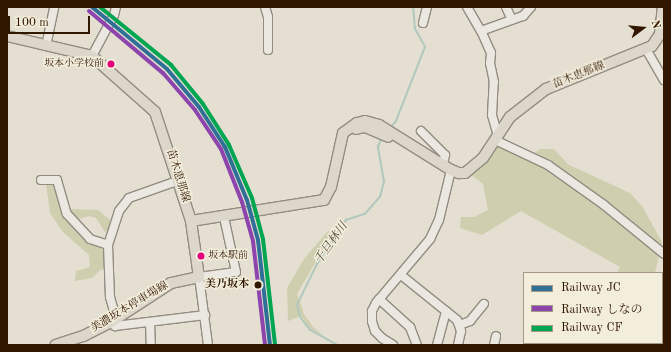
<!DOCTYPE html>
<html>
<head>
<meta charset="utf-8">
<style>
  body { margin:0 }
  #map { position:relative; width:671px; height:352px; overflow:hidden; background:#e4dfd0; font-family:"Old Standard TT","Noto Serif JP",serif }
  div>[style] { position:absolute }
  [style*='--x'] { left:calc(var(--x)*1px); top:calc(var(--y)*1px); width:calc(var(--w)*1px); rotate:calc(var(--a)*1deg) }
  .green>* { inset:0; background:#cfceae; transform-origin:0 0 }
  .stream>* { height:1.5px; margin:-0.75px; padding:0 0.75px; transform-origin:0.75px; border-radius:0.75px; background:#b0c8be }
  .roads { filter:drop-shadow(1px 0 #938c81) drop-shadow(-1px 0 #938c81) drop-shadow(0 1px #938c81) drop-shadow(0 -1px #938c81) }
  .minor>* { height:8px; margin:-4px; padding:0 4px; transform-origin:4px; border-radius:4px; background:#eae8e0 }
  .major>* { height:10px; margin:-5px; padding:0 5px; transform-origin:5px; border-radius:5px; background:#ddd7cb }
  .rail-1>* { height:4px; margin:-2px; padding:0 2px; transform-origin:2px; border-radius:2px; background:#307097 }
  .rail-2>* { height:4px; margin:-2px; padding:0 2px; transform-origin:2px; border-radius:2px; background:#8e44ad }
  .rail-3>* { height:4px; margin:-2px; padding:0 2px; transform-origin:2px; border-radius:2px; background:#00a651 }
  .dots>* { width:11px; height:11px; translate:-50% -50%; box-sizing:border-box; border:2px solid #f3eddb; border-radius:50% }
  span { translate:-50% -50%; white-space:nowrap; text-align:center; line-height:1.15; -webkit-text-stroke:3px #f3eddb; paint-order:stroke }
  .bus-label { font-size:10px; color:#311700 }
  .right { translate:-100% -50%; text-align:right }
  .left { translate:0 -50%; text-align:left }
  .street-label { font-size:11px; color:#311700 }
  .stop-label { font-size:11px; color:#311700; font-weight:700 }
  .water-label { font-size:12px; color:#555140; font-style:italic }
  .frame { position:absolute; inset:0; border:8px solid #311700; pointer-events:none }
  .legend { position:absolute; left:523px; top:272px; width:140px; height:72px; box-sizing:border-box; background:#f3eddb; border:1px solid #a59783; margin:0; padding:5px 7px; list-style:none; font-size:12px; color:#311700 }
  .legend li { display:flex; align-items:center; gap:8px; height:20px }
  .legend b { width:20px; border:1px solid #a59783 }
  .north { position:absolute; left:623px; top:8px; width:40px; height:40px; -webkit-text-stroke:3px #f3eddb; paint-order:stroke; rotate:74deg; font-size:11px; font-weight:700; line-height:16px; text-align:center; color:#311700 }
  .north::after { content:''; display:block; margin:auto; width:14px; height:18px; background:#311700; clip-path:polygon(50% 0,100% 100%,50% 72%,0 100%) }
  .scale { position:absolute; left:8px; top:16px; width:82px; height:18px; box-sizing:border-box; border:2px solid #311700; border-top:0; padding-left:5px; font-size:12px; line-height:14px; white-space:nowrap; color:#311700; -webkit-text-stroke:3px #f3eddb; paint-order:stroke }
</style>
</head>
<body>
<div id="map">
  <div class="green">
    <div style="clip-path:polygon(499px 145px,529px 158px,540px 149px,554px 149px,569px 165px,630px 193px,642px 206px,662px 242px,655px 273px,617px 273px,620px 267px,521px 211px,482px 235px,460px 228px,461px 217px,474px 217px,488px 210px,483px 184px,470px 174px)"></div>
    <div style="clip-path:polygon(57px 183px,64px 209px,98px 210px,113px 222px,110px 229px,105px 232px,96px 218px,89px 216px,79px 219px,74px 227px,108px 254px,108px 268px,100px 270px,92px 278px,75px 281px,76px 271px,90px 267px,89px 255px,63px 232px,50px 213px,46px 184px)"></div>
    <div style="clip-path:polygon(328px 231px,333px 232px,297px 294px,304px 314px,313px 327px,324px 336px,311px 329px,301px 316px,288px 321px,287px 288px,304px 259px)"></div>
    <div style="left:662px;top:285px;width:3px;height:55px;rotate:45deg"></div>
  </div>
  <div class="stream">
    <div style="--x:391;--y:127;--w:8;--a:-50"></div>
    <div style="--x:396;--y:121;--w:79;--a:-68.6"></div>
    <div style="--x:425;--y:47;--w:21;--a:-119"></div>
    <div style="--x:415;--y:29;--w:22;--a:-95"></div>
    <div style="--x:337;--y:345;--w:31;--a:-151"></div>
    <div style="--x:310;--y:330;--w:16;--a:-128"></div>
    <div style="--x:300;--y:317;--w:12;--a:-104"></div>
    <div style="--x:297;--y:305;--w:46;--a:-64"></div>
    <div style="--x:317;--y:264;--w:53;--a:-56.6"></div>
    <div style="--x:346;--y:220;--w:20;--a:-18"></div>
    <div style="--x:365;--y:214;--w:23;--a:-49"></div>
    <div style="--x:380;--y:197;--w:16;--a:-75"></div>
    <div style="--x:384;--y:182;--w:36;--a:-100"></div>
    <div style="--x:378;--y:147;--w:9;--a:-69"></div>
  </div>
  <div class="roads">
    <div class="minor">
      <div style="--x:265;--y:7;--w:10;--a:73"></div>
      <div style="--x:268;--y:17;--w:33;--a:90"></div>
      <div style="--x:467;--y:7;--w:28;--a:60"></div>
      <div style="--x:506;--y:7;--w:14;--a:65"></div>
      <div style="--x:423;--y:23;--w:16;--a:-76"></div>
      <div style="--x:46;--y:46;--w:40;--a:-78"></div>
      <div style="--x:646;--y:49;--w:36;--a:60"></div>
      <div style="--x:92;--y:56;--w:47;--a:-61.8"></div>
      <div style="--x:114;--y:15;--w:8;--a:-76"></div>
      <div style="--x:421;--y:131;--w:34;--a:45"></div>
      <div style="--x:445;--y:155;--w:9;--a:103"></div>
      <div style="--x:498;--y:136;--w:22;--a:-106"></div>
      <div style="--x:492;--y:115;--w:33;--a:-87"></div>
      <div style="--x:494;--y:82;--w:19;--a:-102"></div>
      <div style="--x:490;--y:63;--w:10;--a:-84"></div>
      <div style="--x:491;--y:53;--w:24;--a:-114"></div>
      <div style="--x:481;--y:31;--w:45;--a:-19.7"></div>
      <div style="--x:523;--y:16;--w:12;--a:-48"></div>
      <div style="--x:495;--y:140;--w:59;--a:25.3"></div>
      <div style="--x:548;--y:165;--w:69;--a:35.5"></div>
      <div style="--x:604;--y:205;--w:77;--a:39.2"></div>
      <div style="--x:41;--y:180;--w:16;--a:0"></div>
      <div style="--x:57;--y:180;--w:35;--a:74"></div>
      <div style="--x:67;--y:214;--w:34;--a:47"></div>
      <div style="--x:90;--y:239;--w:19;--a:18"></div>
      <div style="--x:401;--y:275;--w:72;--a:38.8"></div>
      <div style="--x:457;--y:320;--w:12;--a:70"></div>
      <div style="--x:461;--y:331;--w:14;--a:102"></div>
      <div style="--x:379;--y:299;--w:42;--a:42.1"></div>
      <div style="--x:410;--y:327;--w:19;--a:69"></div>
      <div style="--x:116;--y:318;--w:22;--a:-106"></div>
      <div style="--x:110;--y:297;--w:52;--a:-92.2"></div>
      <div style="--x:108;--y:245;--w:36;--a:-72"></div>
      <div style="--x:119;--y:211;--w:16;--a:-52"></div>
      <div style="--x:129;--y:198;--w:51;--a:-19.5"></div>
      <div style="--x:111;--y:322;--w:6;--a:45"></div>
      <div style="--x:115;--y:326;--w:91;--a:-7"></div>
      <div style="--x:150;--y:322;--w:23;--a:88"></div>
      <div style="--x:460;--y:325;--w:11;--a:-22"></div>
      <div style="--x:470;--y:321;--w:22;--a:-51"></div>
      <div style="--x:649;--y:343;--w:2;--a:63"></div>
      <div style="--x:208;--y:345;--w:69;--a:-97.5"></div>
      <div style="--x:199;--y:277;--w:37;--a:-8"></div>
      <div style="--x:236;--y:272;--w:56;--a:-102.3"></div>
      <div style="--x:393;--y:345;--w:13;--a:-148"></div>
      <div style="--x:382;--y:338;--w:10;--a:-135"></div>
      <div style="--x:375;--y:331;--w:10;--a:-107"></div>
      <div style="--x:372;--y:321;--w:10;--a:-90"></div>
      <div style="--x:372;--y:311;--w:9;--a:-63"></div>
      <div style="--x:376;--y:303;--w:84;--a:-49.8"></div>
      <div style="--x:430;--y:239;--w:21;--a:-65"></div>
      <div style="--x:439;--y:220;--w:51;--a:-76.5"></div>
      <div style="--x:437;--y:345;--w:35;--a:-75"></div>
      <div style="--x:494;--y:345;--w:9;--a:-77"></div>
    </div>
    <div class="major">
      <div style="--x:7;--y:36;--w:87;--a:13.2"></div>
      <div style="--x:92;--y:56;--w:84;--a:41.6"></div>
      <div style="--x:155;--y:112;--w:115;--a:71.7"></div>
      <div style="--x:191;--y:221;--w:57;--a:81.9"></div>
      <div style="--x:199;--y:277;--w:29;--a:168"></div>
      <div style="--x:171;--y:283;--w:72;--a:147"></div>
      <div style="--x:111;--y:322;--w:31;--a:153"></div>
      <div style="--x:83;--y:336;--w:29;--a:162"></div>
      <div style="--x:356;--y:129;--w:9;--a:-13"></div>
      <div style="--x:365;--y:127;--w:25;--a:23"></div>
      <div style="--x:191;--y:221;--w:135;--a:-9"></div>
      <div style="--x:324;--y:200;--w:15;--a:-62"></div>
      <div style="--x:331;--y:187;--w:55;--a:-77.5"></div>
      <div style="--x:343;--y:133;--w:17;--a:-36"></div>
      <div style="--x:357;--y:123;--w:8;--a:-14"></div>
      <div style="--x:365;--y:121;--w:15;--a:16"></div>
      <div style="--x:379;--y:125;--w:85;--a:32"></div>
      <div style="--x:451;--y:170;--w:9;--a:21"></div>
      <div style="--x:459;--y:173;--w:6;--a:0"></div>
      <div style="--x:465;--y:173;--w:23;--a:-40"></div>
      <div style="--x:483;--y:158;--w:49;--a:-56.6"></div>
      <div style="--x:510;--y:117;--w:46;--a:-37.9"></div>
      <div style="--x:546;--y:89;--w:114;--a:-22.1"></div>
      <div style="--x:652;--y:46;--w:14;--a:-56"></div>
      <div style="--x:660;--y:34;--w:27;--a:-84"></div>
    </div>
  </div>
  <div class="rail-1">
    <div style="--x:92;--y:7;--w:97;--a:39.6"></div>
    <div style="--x:167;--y:69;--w:50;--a:49.9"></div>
    <div style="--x:199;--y:107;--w:48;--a:57"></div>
    <div style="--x:225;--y:147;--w:57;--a:67.5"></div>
    <div style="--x:247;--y:200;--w:41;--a:74.6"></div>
    <div style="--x:258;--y:240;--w:106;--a:83.5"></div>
  </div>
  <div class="rail-2">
    <div style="--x:89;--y:11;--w:97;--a:40"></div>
    <div style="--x:163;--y:73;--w:49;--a:49.1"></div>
    <div style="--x:195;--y:110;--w:47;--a:56.3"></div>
    <div style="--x:221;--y:149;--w:57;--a:68.4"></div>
    <div style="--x:242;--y:202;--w:41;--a:74.2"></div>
    <div style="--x:253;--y:241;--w:105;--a:83.4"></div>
  </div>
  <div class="rail-3">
    <div style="--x:100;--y:7;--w:92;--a:39.2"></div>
    <div style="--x:171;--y:65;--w:50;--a:50.6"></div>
    <div style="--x:203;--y:104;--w:49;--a:57.6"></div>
    <div style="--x:229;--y:145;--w:58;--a:66.5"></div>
    <div style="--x:252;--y:198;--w:42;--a:75"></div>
    <div style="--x:263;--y:239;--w:106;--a:83.5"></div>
  </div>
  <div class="dots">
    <div style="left:111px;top:64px;background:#e5007d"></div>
    <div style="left:201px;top:256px;background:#e5007d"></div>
    <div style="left:258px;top:285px;background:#311700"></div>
  </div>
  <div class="bus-label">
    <span class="right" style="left:104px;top:64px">坂本小学校前</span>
    <span class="left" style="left:208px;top:256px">坂本駅前</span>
  </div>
  <div class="street-label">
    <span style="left:579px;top:76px;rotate:-22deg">苗木恵那線</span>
    <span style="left:177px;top:176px;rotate:73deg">苗木恵那線</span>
    <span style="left:130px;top:308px;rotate:-31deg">美濃坂本停車場線</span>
  </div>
  <div class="stop-label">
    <span class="right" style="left:249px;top:285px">美乃坂本</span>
  </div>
  <div class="water-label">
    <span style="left:332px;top:244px;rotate:-55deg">千旦林川</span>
  </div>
  <div class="frame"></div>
  <ul class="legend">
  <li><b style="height:5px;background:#307097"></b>Railway JC</li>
  <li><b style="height:5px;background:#8e44ad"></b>Railway しなの</li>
  <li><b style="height:5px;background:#00a651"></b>Railway CF</li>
  </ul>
  <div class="north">N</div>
  <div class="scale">100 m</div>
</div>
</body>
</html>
